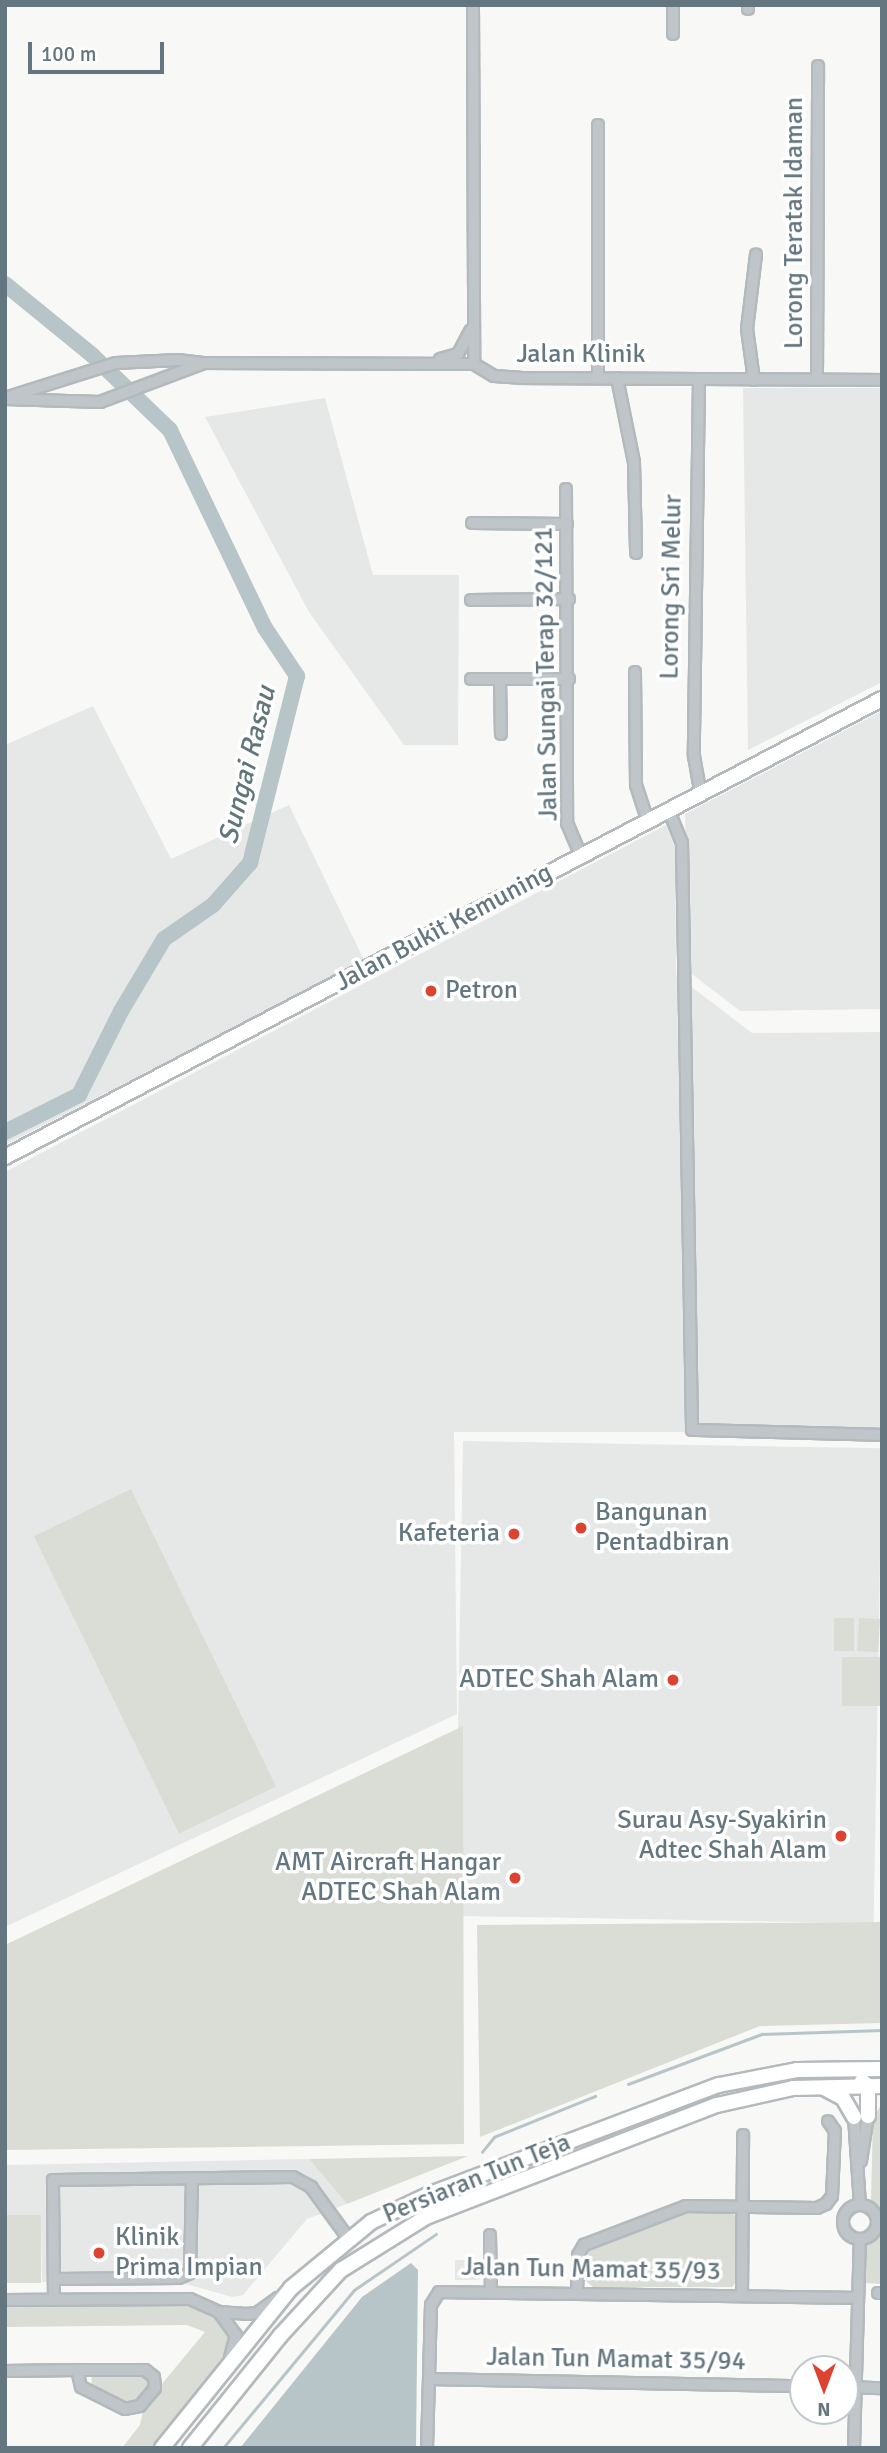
<!DOCTYPE html>
<html>
<head>
<meta charset="utf-8">
<style>
  body { margin:0 }
  #map { position:relative; width:887px; height:2453px; overflow:hidden; background:#f8f8f6; font-family:Signika,sans-serif }
  div>[style] { position:absolute }
  [style*='--x'] { left:calc(var(--x)*1px); top:calc(var(--y)*1px); width:calc(var(--w)*1px); rotate:calc(var(--a)*1deg) }
  .built>* { inset:0; background:#e6e8e7; transform-origin:0 0 }
  .green>* { inset:0; background:#d9ddd5; transform-origin:0 0 }
  .water>* { inset:0; background:#b7c5c8 }
  .stream>* { height:2.5px; margin:-1.25px; padding:0 1.25px; transform-origin:1.25px; border-radius:1.25px; background:#b7c5c8 }
  .river>* { height:16px; margin:-8px; padding:0 8px; transform-origin:8px; border-radius:8px; background:#b7c5c8 }
  .roads { filter:drop-shadow(2px 0 #b3b9bc) drop-shadow(-2px 0 #b3b9bc) drop-shadow(0 2px #b3b9bc) drop-shadow(0 -2px #b3b9bc) }
  .minor>* { height:10px; margin:-5px; padding:0 5px; transform-origin:5px; border-radius:5px; background:#bfc5c8 }
  .minor>.ring { margin:-5px; padding:0; box-sizing:content-box; background:none; border:10px solid #bfc5c8; border-radius:50% }
  .major>* { height:14px; margin:-7px; padding:0 7px; transform-origin:7px; border-radius:7px; background:#fff }
  .dots>* { width:19px; height:19px; translate:-50% -50%; box-sizing:border-box; border:4px solid #fff; border-radius:50% }
  span { translate:-50% -50%; white-space:nowrap; text-align:center; line-height:1.15; -webkit-text-stroke:7px #fff; paint-order:stroke }
  .street-label { font-size:26px; color:#647780 }
  .poi-label { font-size:26px; color:#647780 }
  .left { translate:0 -50%; text-align:left }
  .right { translate:-100% -50%; text-align:right }
  .water-label { font-size:28px; color:#5f767a; font-style:italic }
  .frame { position:absolute; inset:0; border:7px solid #647780; pointer-events:none }
  .north { position:absolute; left:789px; top:2355px; width:70px; height:70px; box-sizing:border-box; background:#fff; border:2px solid #c1c9cc; border-radius:50%; rotate:180deg; font-size:19px; font-weight:700; line-height:28px; text-align:center; color:#647780 }
  .north::after { content:''; display:block; margin:auto; width:24px; height:32px; background:#de4230; clip-path:polygon(50% 0,100% 100%,50% 72%,0 100%) }
  .scale { position:absolute; left:28px; top:42px; width:136px; height:32px; box-sizing:border-box; border:4px solid #647780; border-top:0; padding-left:9px; font-size:21px; line-height:24px; white-space:nowrap; color:#647780; -webkit-text-stroke:5px #fff; paint-order:stroke }
</style>
</head>
<body>
<div id="map">
  <div class="built">
    <div style="clip-path:polygon(743px 388px,882px 388px,882px 682px,748px 750px)"></div>
    <div style="clip-path:polygon(325px 398px,373px 575px,459px 575px,458px 745px,404px 745px,309px 612px,205px 417px)"></div>
    <div style="clip-path:polygon(93px 706px,171px 859px,289px 805px,364px 960px,5px 1145px,5px 745px)"></div>
    <div style="clip-path:polygon(882px 711px,882px 1009px,740px 1011px,688px 971px,685px 814px)"></div>
    <div style="clip-path:polygon(666px 825px,675px 847px,676px 975px,752px 1033px,882px 1032px,882px 1432px,454px 1432px,457px 1714px,5px 1927px,5px 1172px)"></div>
    <div style="left:463px;top:1441px;width:419px;height:475px;rotate:1deg"></div>
    <div style="clip-path:polygon(309px 2159px,347px 2204px,307px 2219px,243px 2295px,232px 2297px,179px 2282px,42px 2282px,41px 2215px,5px 2215px,5px 2165px)"></div>
    <div style="clip-path:polygon(455px 2260px,483px 2260px,484px 2275px,478px 2280px,455px 2280px)"></div>
  </div>
  <div class="green">
    <div style="left:131px;top:1489px;width:331px;height:108px;rotate:64deg"></div>
    <div style="left:834px;top:1618px;width:20px;height:33px"></div>
    <div style="left:859px;top:1618px;width:21px;height:33px;rotate:3deg"></div>
    <div style="left:842px;top:1657px;width:40px;height:49px"></div>
    <div style="clip-path:polygon(463px 1726px,464px 2144px,5px 2150px,5px 1945px)"></div>
    <div style="clip-path:polygon(882px 1922px,882px 2023px,760px 2026px,480px 2137px,477px 1925px)"></div>
    <div style="clip-path:polygon(882px 2104px,882px 2213px,871px 2200px,873px 2117px)"></div>
    <div style="clip-path:polygon(468px 2156px,347px 2204px,309px 2159px)"></div>
    <div style="clip-path:polygon(685px 2211px,731px 2212px,738px 2218px,737px 2281px,732px 2287px,593px 2287px,585px 2280px,589px 2247px)"></div>
    <div style="left:5px;top:2215px;width:36px;height:68px"></div>
    <div style="clip-path:polygon(882px 2229px,882px 2284px,864px 2283px,866px 2246px)"></div>
    <div style="clip-path:polygon(191px 2305px,225px 2322px,232px 2333px,228px 2351px,156px 2448px,122px 2448px,140px 2425px,143px 2411px,161px 2385px,205px 2332px,187px 2325px,5px 2327px,5px 2306px)"></div>
    <div style="clip-path:polygon(92px 2375px,144px 2376px,150px 2386px,134px 2403px,125px 2404px,91px 2388px)"></div>
  </div>
  <div class="water">
    <div style="clip-path:polygon(411px 2263px,418px 2270px,416px 2448px,240px 2448px,362px 2297px)"></div>
  </div>
  <div class="stream">
    <div style="--x:628;--y:2084;--w:143;--a:-20.5"></div>
    <div style="--x:762;--y:2034;--w:120;--a:-1.9"></div>
    <div style="--x:482;--y:2152;--w:19;--a:-51"></div>
    <div style="--x:494;--y:2137;--w:109;--a:-22.1"></div>
    <div style="--x:223;--y:2448;--w:205;--a:-50.3"></div>
    <div style="--x:354;--y:2290;--w:99;--a:-34.3"></div>
  </div>
  <div class="river">
    <div style="--x:5;--y:284;--w:112;--a:39.2"></div>
    <div style="--x:92;--y:355;--w:108;--a:43.9"></div>
    <div style="--x:170;--y:430;--w:220;--a:64.4"></div>
    <div style="--x:265;--y:628;--w:58;--a:56.3"></div>
    <div style="--x:297;--y:676;--w:193;--a:104.1"></div>
    <div style="--x:250;--y:863;--w:56;--a:131.4"></div>
    <div style="--x:213;--y:905;--w:60;--a:145.2"></div>
    <div style="--x:164;--y:939;--w:84;--a:120.8"></div>
    <div style="--x:121;--y:1011;--w:94;--a:116.6"></div>
    <div style="--x:79;--y:1095;--w:83;--a:153.4"></div>
  </div>
  <div class="roads">
    <div class="minor">
      <div style="--x:473;--y:5;--w:359;--a:89.8"></div>
      <div style="--x:673;--y:5;--w:29;--a:90"></div>
      <div style="--x:748;--y:5;--w:4;--a:90"></div>
      <div style="--x:598;--y:125;--w:253;--a:90"></div>
      <div style="--x:440;--y:359;--w:19;--a:-16"></div>
      <div style="--x:458;--y:354;--w:27;--a:-62"></div>
      <div style="--x:474;--y:364;--w:23;--a:31"></div>
      <div style="--x:494;--y:376;--w:26;--a:4"></div>
      <div style="--x:520;--y:378;--w:362;--a:0.3"></div>
      <div style="--x:617;--y:378;--w:86;--a:78.6"></div>
      <div style="--x:634;--y:462;--w:91;--a:88.7"></div>
      <div style="--x:699;--y:379;--w:377;--a:90.8"></div>
      <div style="--x:694;--y:756;--w:39;--a:80"></div>
      <div style="--x:817;--y:379;--w:313;--a:-89.8"></div>
      <div style="--x:754;--y:380;--w:51;--a:-97.8"></div>
      <div style="--x:747;--y:329;--w:75;--a:-83.1"></div>
      <div style="--x:8;--y:397;--w:113;--a:-17.5"></div>
      <div style="--x:116;--y:363;--w:62;--a:-2.8"></div>
      <div style="--x:178;--y:360;--w:25;--a:7"></div>
      <div style="--x:5;--y:399;--w:95;--a:1.8"></div>
      <div style="--x:100;--y:402;--w:111;--a:-20.6"></div>
      <div style="--x:204;--y:363;--w:270;--a:0.2"></div>
      <div style="--x:566;--y:489;--w:334;--a:89.8"></div>
      <div style="--x:567;--y:823;--w:36;--a:67"></div>
      <div style="--x:472;--y:523;--w:95;--a:0.6"></div>
      <div style="--x:471;--y:600;--w:98;--a:-0.6"></div>
      <div style="--x:635;--y:672;--w:113;--a:89.5"></div>
      <div style="--x:636;--y:785;--w:38;--a:72"></div>
      <div style="--x:471;--y:679;--w:98;--a:0"></div>
      <div style="--x:500;--y:679;--w:55;--a:89"></div>
      <div style="--x:669;--y:811;--w:35;--a:68"></div>
      <div style="--x:682;--y:843;--w:587;--a:89.02"></div>
      <div style="--x:692;--y:1430;--w:190;--a:1.5"></div>
      <div style="--x:854;--y:2117;--w:88;--a:86.1"></div>
      <div style="--x:861;--y:2161;--w:46;--a:-81.2"></div>
      <div class="ring" style="left:843px;top:2205px;width:24px;height:24px"></div>
      <div style="--x:490;--y:2235;--w:55;--a:89"></div>
      <div style="--x:54;--y:2279;--w:125;--a:-0.5"></div>
      <div style="--x:179;--y:2278;--w:12;--a:-24"></div>
      <div style="--x:190;--y:2273;--w:95;--a:-88.8"></div>
      <div style="--x:577;--y:2292;--w:37;--a:-88"></div>
      <div style="--x:578;--y:2255;--w:12;--a:-59"></div>
      <div style="--x:584;--y:2245;--w:109;--a:-20.9"></div>
      <div style="--x:686;--y:2206;--w:131;--a:0.9"></div>
      <div style="--x:817;--y:2208;--w:10;--a:-24"></div>
      <div style="--x:826;--y:2204;--w:10;--a:-53"></div>
      <div style="--x:832;--y:2196;--w:65;--a:-87.4"></div>
      <div style="--x:835;--y:2131;--w:12;--a:-125"></div>
      <div style="--x:878;--y:2293;--w:4;--a:0"></div>
      <div style="--x:742;--y:2296;--w:161;--a:-89.6"></div>
      <div style="--x:5;--y:2300;--w:185;--a:-0.3"></div>
      <div style="--x:190;--y:2299;--w:32;--a:24"></div>
      <div style="--x:219;--y:2312;--w:27;--a:4"></div>
      <div style="--x:246;--y:2314;--w:11;--a:-5"></div>
      <div style="--x:257;--y:2313;--w:26;--a:-36"></div>
      <div style="--x:54;--y:2300;--w:120;--a:-90.5"></div>
      <div style="--x:53;--y:2180;--w:240;--a:-0.7"></div>
      <div style="--x:293;--y:2177;--w:21;--a:29"></div>
      <div style="--x:311;--y:2187;--w:63;--a:54"></div>
      <div style="--x:219;--y:2312;--w:29;--a:54"></div>
      <div style="--x:236;--y:2335;--w:23;--a:105"></div>
      <div style="--x:5;--y:2371;--w:72;--a:-0.8"></div>
      <div style="--x:77;--y:2370;--w:68;--a:0"></div>
      <div style="--x:145;--y:2370;--w:11;--a:38"></div>
      <div style="--x:154;--y:2377;--w:11;--a:85"></div>
      <div style="--x:155;--y:2388;--w:23;--a:130"></div>
      <div style="--x:140;--y:2406;--w:15;--a:169"></div>
      <div style="--x:125;--y:2409;--w:49;--a:-153.4"></div>
      <div style="--x:81;--y:2387;--w:17;--a:-103"></div>
      <div style="--x:429;--y:2379;--w:374;--a:1.1"></div>
      <div style="--x:845;--y:2387;--w:37;--a:2"></div>
      <div style="--x:427;--y:2448;--w:143;--a:-88.4"></div>
      <div style="--x:431;--y:2305;--w:15;--a:-58"></div>
      <div style="--x:439;--y:2292;--w:418;--a:0.8"></div>
      <div style="--x:854;--y:2448;--w:209;--a:-88.4"></div>
    </div>
    <div class="major">
      <div style="--x:5;--y:1157;--w:989;--a:-27.58"></div>
      <div style="--x:862;--y:2081;--w:8;--a:40"></div>
      <div style="--x:868;--y:2086;--w:30;--a:90"></div>
      <div style="--x:824;--y:2088;--w:21;--a:28"></div>
      <div style="--x:843;--y:2098;--w:22;--a:60"></div>
      <div style="--x:162;--y:2448;--w:206;--a:-51.1"></div>
      <div style="--x:291;--y:2288;--w:104;--a:-39.5"></div>
      <div style="--x:371;--y:2222;--w:65;--a:-25.4"></div>
      <div style="--x:430;--y:2194;--w:309;--a:-20.7"></div>
      <div style="--x:719;--y:2085;--w:79;--a:-10.9"></div>
      <div style="--x:797;--y:2070;--w:85;--a:-0.7"></div>
      <div style="--x:190;--y:2448;--w:144;--a:-51.2"></div>
      <div style="--x:280;--y:2336;--w:90;--a:-47.3"></div>
      <div style="--x:341;--y:2270;--w:100;--a:-31.9"></div>
      <div style="--x:426;--y:2217;--w:312;--a:-21.1"></div>
      <div style="--x:717;--y:2105;--w:78;--a:-12.6"></div>
      <div style="--x:793;--y:2088;--w:89;--a:-1.3"></div>
    </div>
  </div>
  <div class="dots">
    <div style="left:431px;top:991px;background:#de4230"></div>
    <div style="left:581px;top:1528px;background:#de4230"></div>
    <div style="left:514px;top:1534px;background:#de4230"></div>
    <div style="left:673px;top:1680px;background:#de4230"></div>
    <div style="left:841px;top:1836px;background:#de4230"></div>
    <div style="left:515px;top:1878px;background:#de4230"></div>
    <div style="left:99px;top:2253px;background:#de4230"></div>
  </div>
  <div class="street-label">
    <span style="left:795px;top:223px;rotate:-90deg">Lorong Teratak Idaman</span>
    <span style="left:581px;top:355px">Jalan Klinik</span>
    <span style="left:672px;top:587px;rotate:-89deg">Lorong Sri Melur</span>
    <span style="left:547px;top:674px;rotate:-91deg">Jalan Sungai Terap 32/121</span>
    <span style="left:444px;top:928px;rotate:-28deg">Jalan Bukit Kemuning</span>
    <span style="left:477px;top:2179px;rotate:-22deg">Persiaran Tun Teja</span>
    <span style="left:591px;top:2270px;rotate:1deg">Jalan Tun Mamat 35/93</span>
    <span style="left:616px;top:2360px;rotate:1deg">Jalan Tun Mamat 35/94</span>
  </div>
  <div class="poi-label">
    <span class="left" style="left:445px;top:991px">Petron</span>
    <span class="left" style="left:595px;top:1528px">Bangunan<br>Pentadbiran</span>
    <span class="right" style="left:500px;top:1534px">Kafeteria</span>
    <span class="right" style="left:659px;top:1680px">ADTEC Shah Alam</span>
    <span class="right" style="left:827px;top:1836px">Surau Asy-Syakirin<br>Adtec Shah Alam</span>
    <span class="right" style="left:501px;top:1878px">AMT Aircraft Hangar<br>ADTEC Shah Alam</span>
    <span class="left" style="left:115px;top:2253px">Klinik<br>Prima Impian</span>
  </div>
  <div class="water-label">
    <span style="left:247px;top:765px;rotate:-76deg">Sungai Rasau</span>
  </div>
  <div class="frame"></div>
  <div class="north">N</div>
  <div class="scale">100 m</div>
</div>
</body>
</html>
